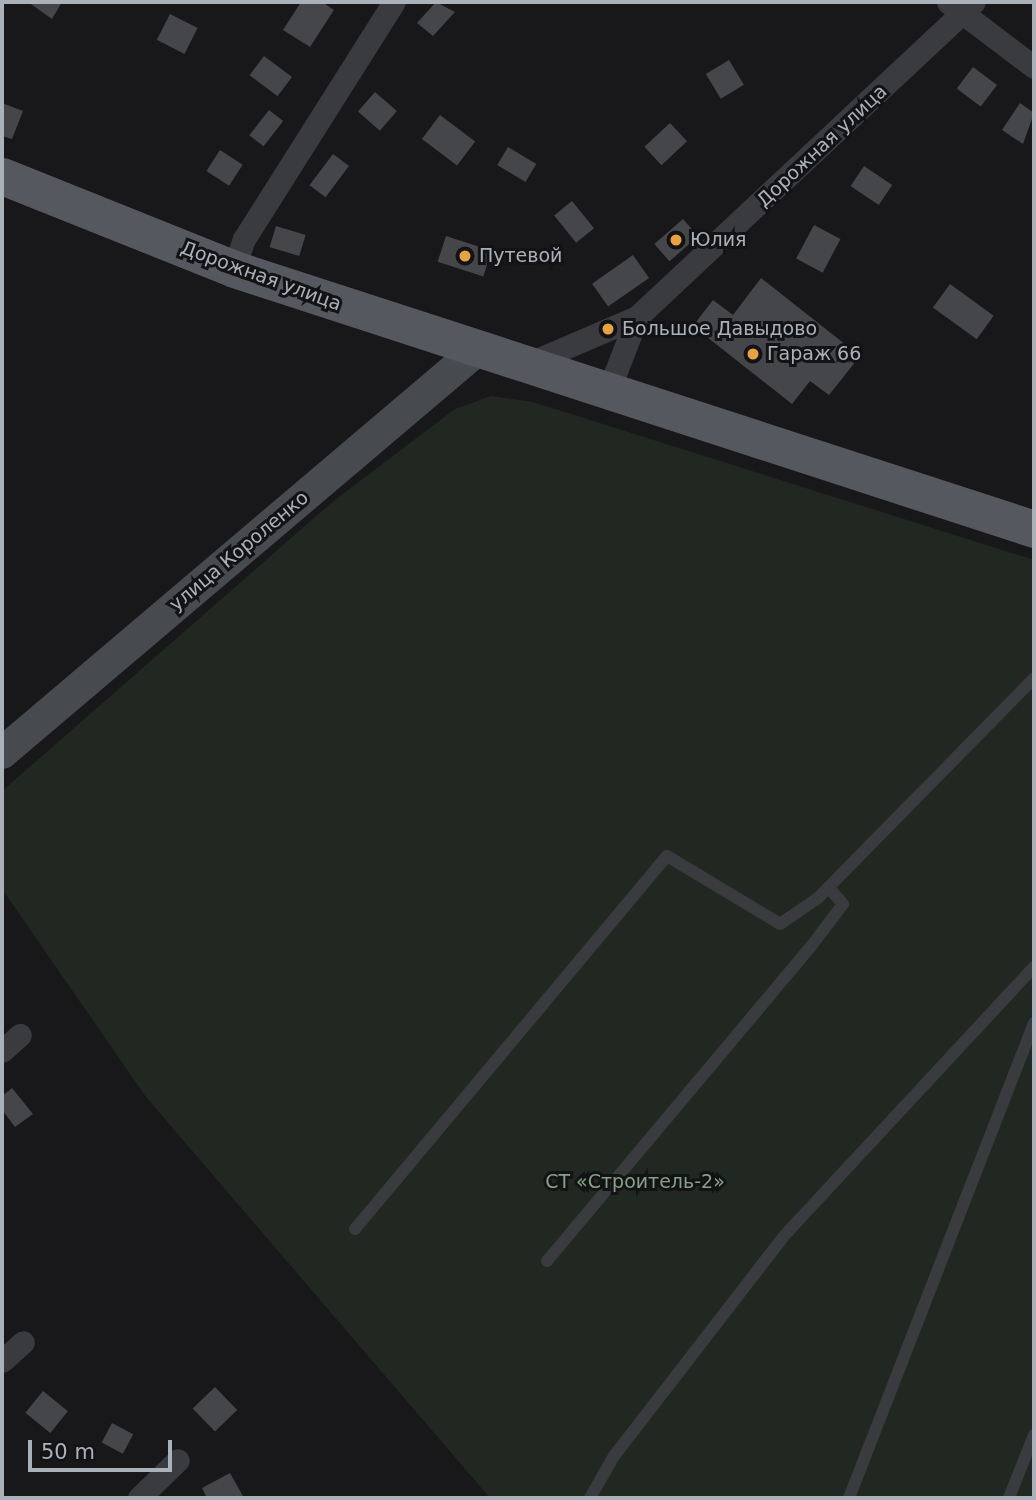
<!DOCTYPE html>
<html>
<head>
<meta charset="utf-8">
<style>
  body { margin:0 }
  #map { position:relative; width:1036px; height:1500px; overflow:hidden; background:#18181a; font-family:"DejaVu Sans",sans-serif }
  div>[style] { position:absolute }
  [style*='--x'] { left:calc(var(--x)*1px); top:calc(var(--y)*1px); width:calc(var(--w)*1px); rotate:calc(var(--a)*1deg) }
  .green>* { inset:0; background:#202821 }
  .building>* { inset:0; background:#45464a; transform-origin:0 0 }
  .lane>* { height:12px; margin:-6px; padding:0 6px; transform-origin:6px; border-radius:6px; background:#393b3f }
  .street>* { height:23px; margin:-11.5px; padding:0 11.5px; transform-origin:11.5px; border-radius:11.5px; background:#393b3f }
  .secondary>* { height:32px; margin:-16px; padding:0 16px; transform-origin:16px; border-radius:16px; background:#474a4f }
  .primary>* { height:37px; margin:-18.5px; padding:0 18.5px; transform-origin:18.5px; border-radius:18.5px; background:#55585e }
  .dots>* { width:19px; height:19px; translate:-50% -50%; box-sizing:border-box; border:4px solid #131315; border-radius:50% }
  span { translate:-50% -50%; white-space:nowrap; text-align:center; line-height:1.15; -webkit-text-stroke:6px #131315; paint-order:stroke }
  .street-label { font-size:19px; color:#abb1b9 }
  .poi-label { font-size:19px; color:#abb1b9 }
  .left { translate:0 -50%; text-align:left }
  .park-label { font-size:19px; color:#84a384 }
  .frame { position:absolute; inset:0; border:4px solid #abb1b9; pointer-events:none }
  .scale { position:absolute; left:28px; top:1440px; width:144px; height:32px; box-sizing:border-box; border:4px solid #abb1b9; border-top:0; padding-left:9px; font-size:21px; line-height:24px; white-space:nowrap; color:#abb1b9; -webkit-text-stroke:5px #131315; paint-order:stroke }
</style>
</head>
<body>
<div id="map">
  <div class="green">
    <div style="clip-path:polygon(491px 396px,533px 402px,1034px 560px,1034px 1498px,490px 1498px,146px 1097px,2px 889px,2px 791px,331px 503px,455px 409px)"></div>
  </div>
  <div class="building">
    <div style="clip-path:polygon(28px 2px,62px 2px,52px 19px)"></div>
    <div style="clip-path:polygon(301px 2px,322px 2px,334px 10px,310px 47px,283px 30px)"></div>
    <div style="clip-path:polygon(436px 2px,455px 12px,433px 36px,417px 23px)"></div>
    <div style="left:170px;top:14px;width:31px;height:29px;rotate:27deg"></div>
    <div style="left:264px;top:56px;width:35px;height:24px;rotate:37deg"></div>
    <div style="left:729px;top:60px;width:29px;height:27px;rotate:59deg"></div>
    <div style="left:973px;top:67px;width:30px;height:27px;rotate:37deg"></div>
    <div style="left:375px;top:92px;width:29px;height:26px;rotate:41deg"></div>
    <div style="clip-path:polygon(2px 103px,23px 111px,12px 139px,2px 136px)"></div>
    <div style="clip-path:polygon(1020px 103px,1034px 113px,1023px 144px,1002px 130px)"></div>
    <div style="left:269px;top:110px;width:18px;height:32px;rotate:38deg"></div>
    <div style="left:440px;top:115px;width:44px;height:30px;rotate:37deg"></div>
    <div style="left:670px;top:123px;width:25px;height:35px;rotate:47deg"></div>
    <div style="left:508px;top:147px;width:33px;height:21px;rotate:31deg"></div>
    <div style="left:220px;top:150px;width:27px;height:25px;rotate:33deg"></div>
    <div style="left:333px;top:154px;width:20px;height:39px;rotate:37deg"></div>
    <div style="left:864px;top:166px;width:34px;height:24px;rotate:34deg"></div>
    <div style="left:572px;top:201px;width:35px;height:23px;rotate:51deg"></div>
    <div style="left:683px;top:219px;width:23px;height:38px;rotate:49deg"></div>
    <div style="left:814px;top:225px;width:30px;height:38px;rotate:28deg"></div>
    <div style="left:276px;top:226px;width:31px;height:22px;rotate:17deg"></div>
    <div style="left:446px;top:236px;width:48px;height:27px;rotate:18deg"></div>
    <div style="left:633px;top:255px;width:28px;height:50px;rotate:55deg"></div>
    <div style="clip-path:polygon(761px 278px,860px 356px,829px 395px,810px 381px,792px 404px,693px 326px,713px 300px,733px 315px)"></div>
    <div style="left:950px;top:284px;width:54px;height:29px;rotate:36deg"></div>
    <div style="clip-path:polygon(12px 1088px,33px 1114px,15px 1127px,2px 1110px,2px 1096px)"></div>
    <div style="left:215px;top:1387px;width:32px;height:31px;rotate:46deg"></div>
    <div style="left:43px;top:1391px;width:32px;height:28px;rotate:39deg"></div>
    <div style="left:112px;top:1423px;width:24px;height:22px;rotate:28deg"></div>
    <div style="clip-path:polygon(230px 1473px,244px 1498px,207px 1498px,202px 1488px)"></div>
  </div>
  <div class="lane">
    <div style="--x:355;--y:1229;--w:486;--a:-50.1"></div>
    <div style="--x:667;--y:856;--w:132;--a:31"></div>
    <div style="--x:780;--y:924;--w:46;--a:-34.4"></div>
    <div style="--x:818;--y:898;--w:308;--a:-45.5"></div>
    <div style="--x:547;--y:1261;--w:407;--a:-50"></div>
    <div style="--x:809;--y:949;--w:56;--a:-52.9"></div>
    <div style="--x:843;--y:904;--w:21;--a:-131"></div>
    <div style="--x:590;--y:1498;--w:48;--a:-60.3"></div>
    <div style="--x:614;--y:1456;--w:277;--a:-52.3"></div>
    <div style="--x:783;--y:1237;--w:369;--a:-47.1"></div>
    <div style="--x:849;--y:1498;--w:510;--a:-68.72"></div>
    <div style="--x:1009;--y:1498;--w:68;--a:-68.4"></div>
  </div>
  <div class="street">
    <div style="--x:948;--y:2;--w:108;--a:37.1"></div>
    <div style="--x:234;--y:269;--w:32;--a:-72"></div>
    <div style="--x:244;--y:239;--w:280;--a:-57.7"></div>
    <div style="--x:525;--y:365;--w:122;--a:-23.2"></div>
    <div style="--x:608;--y:392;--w:80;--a:-68.9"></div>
    <div style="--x:637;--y:317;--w:461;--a:-43.1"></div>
    <div style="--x:2;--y:1051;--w:24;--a:-42"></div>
    <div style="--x:2;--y:1361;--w:28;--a:-42"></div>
    <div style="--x:139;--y:1498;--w:54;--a:-44.3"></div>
  </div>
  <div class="secondary">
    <div style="--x:2;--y:753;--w:623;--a:-40.31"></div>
  </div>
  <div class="primary">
    <div style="--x:2;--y:176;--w:250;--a:21.8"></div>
    <div style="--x:234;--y:269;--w:841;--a:18"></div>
  </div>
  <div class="dots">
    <div style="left:676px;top:240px;background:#e7a243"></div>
    <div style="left:465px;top:256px;background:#e7a243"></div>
    <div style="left:608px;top:329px;background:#e7a243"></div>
    <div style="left:753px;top:354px;background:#e7a243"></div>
  </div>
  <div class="street-label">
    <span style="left:822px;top:146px;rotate:-43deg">Дорожная улица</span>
    <span style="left:261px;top:276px;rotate:20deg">Дорожная улица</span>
    <span style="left:239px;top:551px;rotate:-40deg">улица Короленко</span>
  </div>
  <div class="poi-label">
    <span class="left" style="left:690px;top:240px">Юлия</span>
    <span class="left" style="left:479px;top:256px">Путевой</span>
    <span class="left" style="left:622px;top:329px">Большое Давыдово</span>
    <span class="left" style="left:767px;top:354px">Гараж 66</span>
  </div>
  <div class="park-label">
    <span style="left:635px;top:1182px">СТ «Строитель-2»</span>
  </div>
  <div class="frame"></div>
  <div class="scale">50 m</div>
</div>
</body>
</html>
